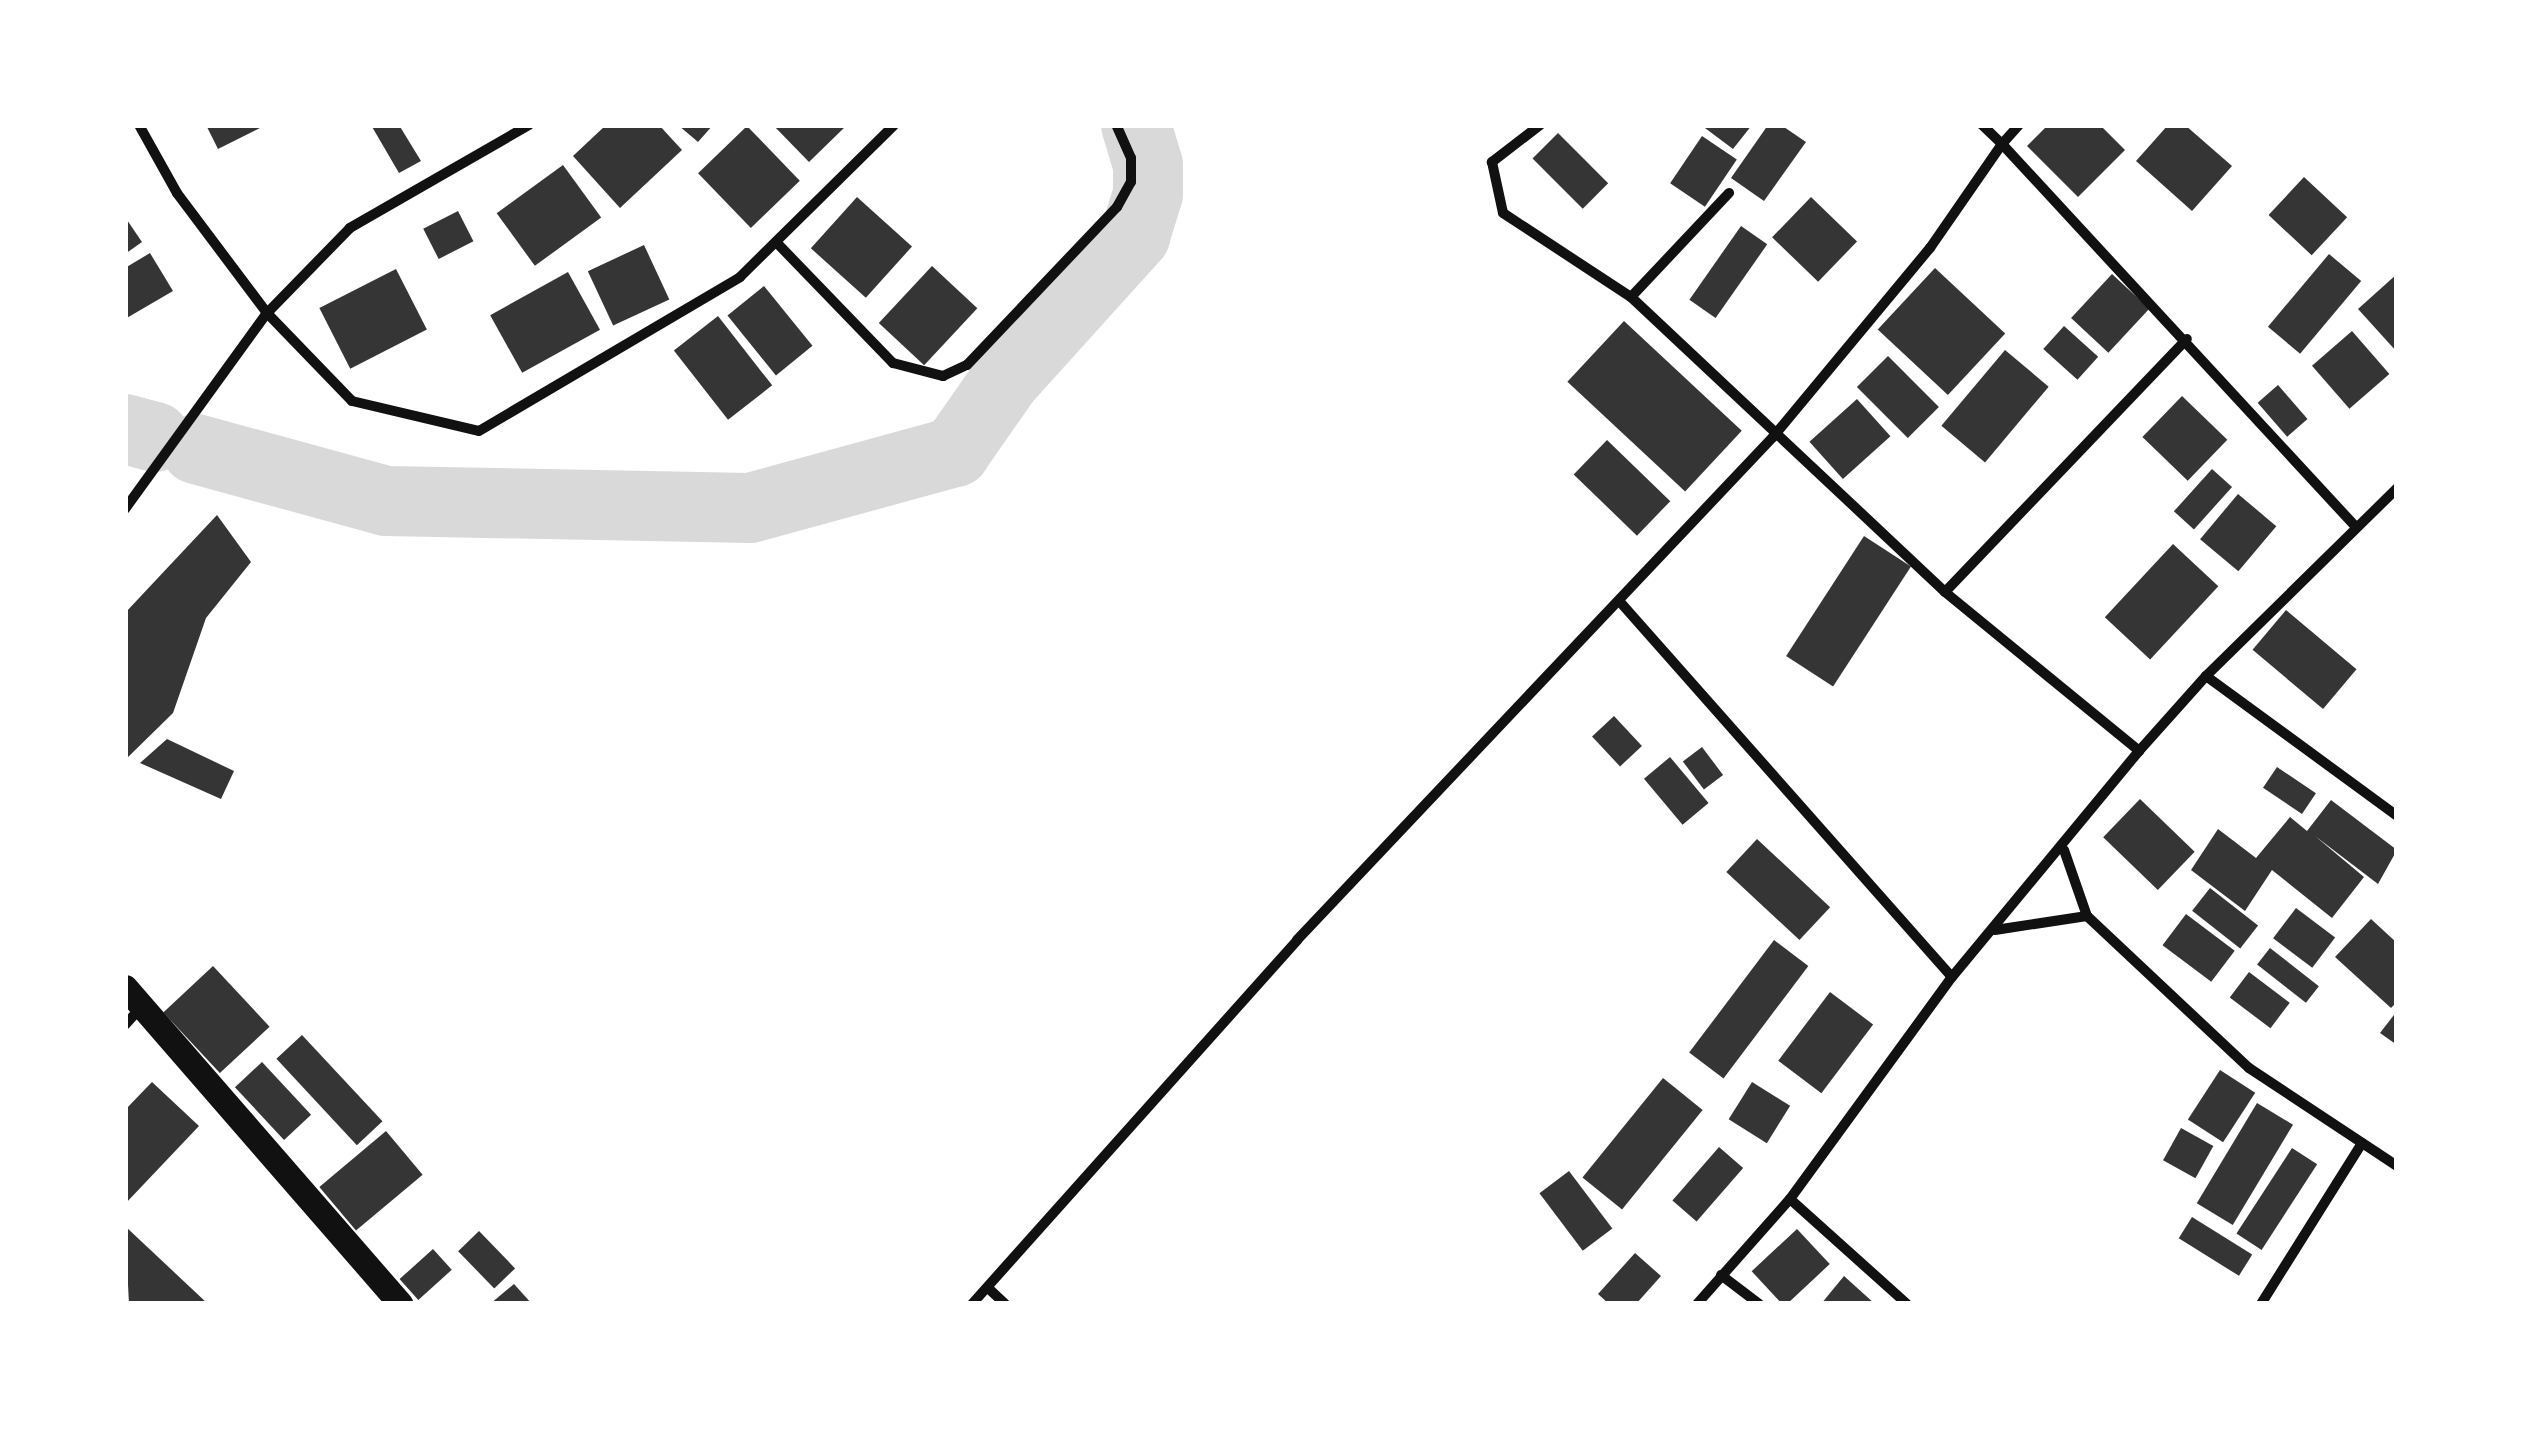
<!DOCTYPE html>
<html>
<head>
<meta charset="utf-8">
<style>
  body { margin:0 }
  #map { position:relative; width:2522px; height:1429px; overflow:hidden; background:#fff; font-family:Commissioner,sans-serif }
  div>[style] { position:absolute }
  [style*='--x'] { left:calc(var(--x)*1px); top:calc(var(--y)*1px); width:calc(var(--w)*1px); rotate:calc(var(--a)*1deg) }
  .river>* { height:70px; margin:-35px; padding:0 35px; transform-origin:35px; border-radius:35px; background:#d9d9d9 }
  .building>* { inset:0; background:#353535; transform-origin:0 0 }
  .minor>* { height:10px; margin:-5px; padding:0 5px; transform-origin:5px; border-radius:5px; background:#111 }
  .primary>* { height:25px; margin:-12.5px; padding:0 12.5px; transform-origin:12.5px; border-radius:12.5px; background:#111 }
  span { translate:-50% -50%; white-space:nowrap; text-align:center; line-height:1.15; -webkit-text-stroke:8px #fff; paint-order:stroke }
  .frame { position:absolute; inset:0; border:128px solid #fff; pointer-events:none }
</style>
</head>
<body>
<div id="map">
  <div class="river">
    <div style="--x:125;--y:429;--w:31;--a:15"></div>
    <div style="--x:196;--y:449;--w:197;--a:15.3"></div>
    <div style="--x:386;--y:501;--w:364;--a:1.1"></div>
    <div style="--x:750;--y:508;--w:213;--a:-15.3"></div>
    <div style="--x:955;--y:452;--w:89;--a:-55.1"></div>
    <div style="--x:1006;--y:379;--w:193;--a:-47.9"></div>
    <div style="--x:1135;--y:236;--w:44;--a:-72.8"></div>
    <div style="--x:1148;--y:194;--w:29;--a:-90"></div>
    <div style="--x:1148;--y:165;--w:42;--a:-106.7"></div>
  </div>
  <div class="building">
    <div style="clip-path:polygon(206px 125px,266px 125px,218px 149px)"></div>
    <div style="clip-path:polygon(371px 125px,399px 125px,421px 161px,399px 173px)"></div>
    <div style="clip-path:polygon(606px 125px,659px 125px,682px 150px,620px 208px,573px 156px)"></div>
    <div style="clip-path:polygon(678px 125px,713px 125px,698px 142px)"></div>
    <div style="clip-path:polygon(773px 125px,847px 125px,809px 162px)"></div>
    <div style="clip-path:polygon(1701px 125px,1752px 125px,1733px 149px)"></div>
    <div style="clip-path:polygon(1768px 125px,1781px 125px,1806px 142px,1764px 201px,1731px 178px)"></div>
    <div style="clip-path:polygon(2048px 125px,2100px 125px,2125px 150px,2078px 197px,2027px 146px)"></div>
    <div style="clip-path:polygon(2168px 125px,2185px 125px,2232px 166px,2192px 211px,2136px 161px)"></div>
    <div style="left:747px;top:126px;width:76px;height:68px;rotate:46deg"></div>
    <div style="left:1558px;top:133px;width:71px;height:36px;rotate:45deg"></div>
    <div style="left:1702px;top:136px;width:42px;height:57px;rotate:34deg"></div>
    <div style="left:563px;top:165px;width:65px;height:82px;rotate:54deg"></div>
    <div style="left:2304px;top:177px;width:59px;height:52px;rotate:43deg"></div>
    <div style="left:857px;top:197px;width:74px;height:69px;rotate:42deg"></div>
    <div style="left:1811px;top:197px;width:64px;height:56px;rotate:44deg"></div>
    <div style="left:458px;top:211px;width:34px;height:39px;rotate:63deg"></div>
    <div style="clip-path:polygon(125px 217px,142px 242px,125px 254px)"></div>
    <div style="left:1741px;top:226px;width:32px;height:90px;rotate:35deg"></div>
    <div style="left:644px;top:245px;width:60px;height:62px;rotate:65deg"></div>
    <div style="clip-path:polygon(150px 253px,173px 291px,125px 319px,125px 268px)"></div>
    <div style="left:2329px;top:254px;width:42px;height:95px;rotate:40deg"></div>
    <div style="left:932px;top:266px;width:62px;height:78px;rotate:43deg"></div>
    <div style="left:1935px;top:268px;width:96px;height:84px;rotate:43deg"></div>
    <div style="left:396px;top:269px;width:68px;height:86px;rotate:63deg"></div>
    <div style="left:568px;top:272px;width:66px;height:89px;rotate:61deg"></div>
    <div style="left:2112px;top:274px;width:51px;height:60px;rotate:43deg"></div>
    <div style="clip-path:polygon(2397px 274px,2397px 352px,2358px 309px)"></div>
    <div style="left:764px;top:286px;width:77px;height:47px;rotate:51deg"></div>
    <div style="left:718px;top:316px;width:88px;height:56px;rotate:52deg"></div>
    <div style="left:1624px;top:321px;width:161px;height:83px;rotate:43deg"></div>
    <div style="left:2064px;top:326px;width:46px;height:31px;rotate:42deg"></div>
    <div style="left:2352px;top:331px;width:57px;height:53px;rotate:49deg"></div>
    <div style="left:2005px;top:350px;width:57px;height:99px;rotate:40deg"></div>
    <div style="left:1888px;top:356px;width:72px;height:44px;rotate:45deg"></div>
    <div style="left:2278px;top:385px;width:45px;height:27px;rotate:49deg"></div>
    <div style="left:2182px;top:396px;width:63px;height:57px;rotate:44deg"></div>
    <div style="left:1857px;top:399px;width:50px;height:64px;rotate:48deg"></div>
    <div style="left:1607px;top:440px;width:88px;height:48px;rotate:44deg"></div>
    <div style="left:2212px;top:469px;width:27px;height:57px;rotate:42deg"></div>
    <div style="left:2238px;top:494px;width:50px;height:59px;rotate:40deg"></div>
    <div style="clip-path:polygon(217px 515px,251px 562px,206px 618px,173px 713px,125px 760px,125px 613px)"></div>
    <div style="left:1864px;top:536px;width:56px;height:143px;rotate:33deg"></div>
    <div style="left:2173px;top:544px;width:62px;height:100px;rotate:43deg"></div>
    <div style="left:2286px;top:610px;width:92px;height:52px;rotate:40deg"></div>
    <div style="left:1614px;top:716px;width:41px;height:30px;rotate:47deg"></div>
    <div style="clip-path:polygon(167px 739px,234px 771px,221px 799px,140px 763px)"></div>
    <div style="left:1702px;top:747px;width:35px;height:24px;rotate:53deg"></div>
    <div style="left:1670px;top:757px;width:60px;height:34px;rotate:50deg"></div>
    <div style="left:2277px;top:767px;width:47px;height:25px;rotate:34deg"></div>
    <div style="left:2140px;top:799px;width:76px;height:53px;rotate:44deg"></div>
    <div style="clip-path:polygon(2331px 800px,2397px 850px,2378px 884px,2315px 836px,2364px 877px,2332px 918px,2272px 870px,2245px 911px,2191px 870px,2218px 829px,2256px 858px,2290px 817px,2307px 831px)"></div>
    <div style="left:1757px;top:839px;width:100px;height:45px;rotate:43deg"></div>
    <div style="left:2210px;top:888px;width:61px;height:29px;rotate:38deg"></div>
    <div style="left:2296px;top:908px;width:49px;height:38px;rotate:37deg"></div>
    <div style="left:2186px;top:914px;width:61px;height:39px;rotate:37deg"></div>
    <div style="clip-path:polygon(2371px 919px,2397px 943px,2397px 1002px,2391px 1008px,2335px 957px)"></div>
    <div style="left:1774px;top:940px;width:43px;height:141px;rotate:37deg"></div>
    <div style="left:2270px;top:948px;width:62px;height:21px;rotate:38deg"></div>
    <div style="left:213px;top:966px;width:83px;height:68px;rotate:47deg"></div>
    <div style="left:2249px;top:972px;width:51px;height:32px;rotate:37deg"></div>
    <div style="left:1830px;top:992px;width:54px;height:86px;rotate:37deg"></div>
    <div style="clip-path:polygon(2397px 1011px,2397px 1045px,2380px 1033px)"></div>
    <div style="left:302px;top:1035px;width:118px;height:35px;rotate:47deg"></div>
    <div style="left:262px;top:1062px;width:72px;height:37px;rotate:47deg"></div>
    <div style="left:2220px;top:1070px;width:42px;height:59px;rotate:33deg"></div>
    <div style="left:1663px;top:1078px;width:51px;height:128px;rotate:39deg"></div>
    <div style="clip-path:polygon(152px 1082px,199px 1126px,125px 1204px,125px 1110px)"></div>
    <div style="left:1752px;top:1082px;width:45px;height:44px;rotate:32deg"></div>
    <div style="left:2257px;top:1103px;width:42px;height:117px;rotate:31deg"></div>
    <div style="left:2181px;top:1128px;width:37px;height:37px;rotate:29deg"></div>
    <div style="left:386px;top:1131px;width:57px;height:87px;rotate:50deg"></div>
    <div style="left:1719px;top:1147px;width:32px;height:71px;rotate:41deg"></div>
    <div style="left:2292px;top:1148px;width:30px;height:102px;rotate:33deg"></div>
    <div style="left:1569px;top:1171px;width:72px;height:37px;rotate:53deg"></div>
    <div style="left:2192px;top:1217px;width:71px;height:25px;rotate:32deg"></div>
    <div style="clip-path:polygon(125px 1226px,208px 1304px,129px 1304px)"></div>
    <div style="left:1797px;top:1229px;width:48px;height:62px;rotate:47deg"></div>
    <div style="left:479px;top:1231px;width:52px;height:29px;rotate:46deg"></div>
    <div style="left:433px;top:1249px;width:28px;height:45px;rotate:48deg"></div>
    <div style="clip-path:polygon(1635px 1253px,1661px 1276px,1636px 1304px,1609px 1304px,1598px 1294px)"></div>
    <div style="clip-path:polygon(1844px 1276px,1875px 1304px,1821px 1304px)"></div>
    <div style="clip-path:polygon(514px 1284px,532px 1304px,490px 1304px)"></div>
  </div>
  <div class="minor">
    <div style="--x:529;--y:125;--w:207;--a:150.1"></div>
    <div style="--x:350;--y:228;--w:119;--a:134.3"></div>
    <div style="--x:267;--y:313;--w:122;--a:46"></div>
    <div style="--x:352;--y:401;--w:130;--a:13.3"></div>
    <div style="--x:479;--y:431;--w:303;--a:-30.5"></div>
    <div style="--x:740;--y:277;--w:216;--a:-44.6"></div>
    <div style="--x:1540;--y:125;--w:61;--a:142.4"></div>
    <div style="--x:1492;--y:162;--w:52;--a:77.8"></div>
    <div style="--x:1503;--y:213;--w:153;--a:33.3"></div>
    <div style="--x:1631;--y:297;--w:431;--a:43.2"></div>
    <div style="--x:1945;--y:592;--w:251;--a:39.3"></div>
    <div style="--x:2019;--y:125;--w:25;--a:132"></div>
    <div style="--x:2002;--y:144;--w:520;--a:47.26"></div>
    <div style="--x:777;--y:243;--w:167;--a:46"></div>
    <div style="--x:893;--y:363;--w:52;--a:14.6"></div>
    <div style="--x:943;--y:376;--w:26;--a:-25"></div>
    <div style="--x:967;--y:365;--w:218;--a:-46.5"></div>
    <div style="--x:1117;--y:207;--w:29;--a:-61"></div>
    <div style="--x:1131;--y:182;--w:24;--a:-90"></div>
    <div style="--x:1131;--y:158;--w:36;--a:-114"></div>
    <div style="--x:1631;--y:297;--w:143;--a:-46.7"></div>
    <div style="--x:125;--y:509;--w:242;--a:-54.1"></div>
    <div style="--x:267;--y:313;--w:150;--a:-126.9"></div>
    <div style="--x:177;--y:193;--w:78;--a:-119.2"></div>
    <div style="--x:1945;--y:592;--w:350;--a:-46.3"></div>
    <div style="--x:1621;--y:603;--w:499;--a:48.5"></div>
    <div style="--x:2206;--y:676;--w:237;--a:36.2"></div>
    <div style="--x:2064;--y:850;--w:70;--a:70.8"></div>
    <div style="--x:2087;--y:916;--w:222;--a:43.2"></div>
    <div style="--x:2249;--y:1068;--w:178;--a:33.5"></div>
    <div style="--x:1995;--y:930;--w:93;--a:-8.7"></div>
    <div style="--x:125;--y:1025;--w:24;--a:-48"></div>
    <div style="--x:1790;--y:1199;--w:157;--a:41.9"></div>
    <div style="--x:1721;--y:1275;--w:48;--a:37.3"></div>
    <div style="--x:988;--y:1288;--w:23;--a:43"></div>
    <div style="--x:972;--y:1304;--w:488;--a:-48.2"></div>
    <div style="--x:1297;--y:940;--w:693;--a:-46.58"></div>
    <div style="--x:1773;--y:437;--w:246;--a:-50.3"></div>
    <div style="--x:1930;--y:248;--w:126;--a:-55.3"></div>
    <div style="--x:2002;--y:144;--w:28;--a:-136"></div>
    <div style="--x:1697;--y:1304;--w:140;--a:-48.5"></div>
    <div style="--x:1790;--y:1199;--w:275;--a:-53.9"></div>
    <div style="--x:1952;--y:977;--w:293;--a:-50.4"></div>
    <div style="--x:2139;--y:751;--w:101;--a:-48.2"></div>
    <div style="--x:2206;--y:676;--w:268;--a:-44.5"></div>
    <div style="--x:2261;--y:1304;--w:190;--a:-57.9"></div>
  </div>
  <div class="primary">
    <div style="--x:125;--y:987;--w:420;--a:49"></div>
  </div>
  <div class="frame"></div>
</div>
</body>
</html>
